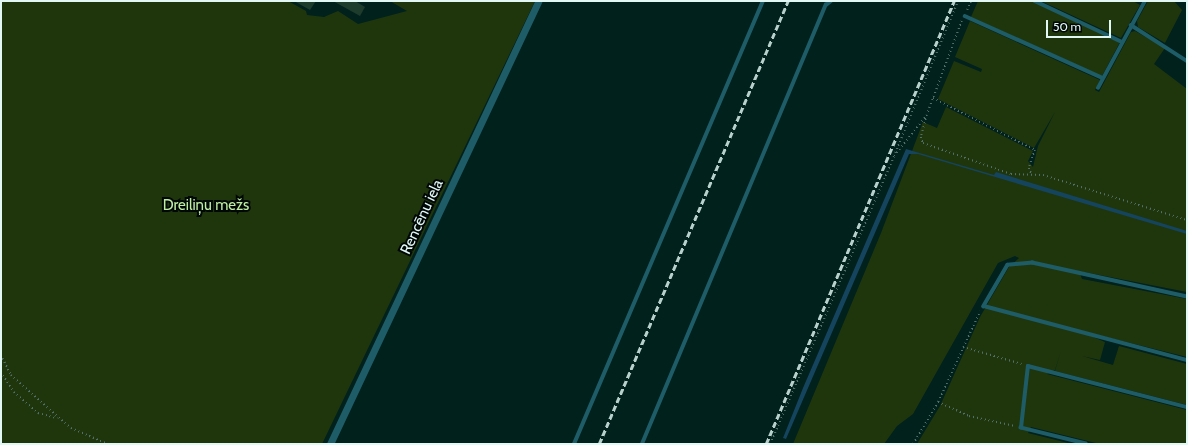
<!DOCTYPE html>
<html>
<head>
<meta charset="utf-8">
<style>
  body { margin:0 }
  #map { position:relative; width:1188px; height:445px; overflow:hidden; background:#01211d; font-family:Cabin,sans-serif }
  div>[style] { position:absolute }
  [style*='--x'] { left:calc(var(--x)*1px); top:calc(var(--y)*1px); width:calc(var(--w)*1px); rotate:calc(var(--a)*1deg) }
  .green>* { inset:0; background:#1f360c }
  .water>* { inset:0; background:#15445e }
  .building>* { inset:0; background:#1e3c2c }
  .path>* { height:1.5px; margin-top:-0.75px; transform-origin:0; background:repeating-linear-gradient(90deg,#536f6b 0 1px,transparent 0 4px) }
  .service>* { height:3.5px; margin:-1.75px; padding:0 1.75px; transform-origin:1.75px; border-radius:1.75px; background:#1e5d68 }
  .minor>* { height:7px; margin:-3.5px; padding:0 3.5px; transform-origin:3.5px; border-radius:3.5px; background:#1e5d68 }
  .rail>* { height:2.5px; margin-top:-1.25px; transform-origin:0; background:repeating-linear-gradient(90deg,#b9d1cd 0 6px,transparent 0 9px) }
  span { translate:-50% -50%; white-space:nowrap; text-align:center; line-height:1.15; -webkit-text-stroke:4px #000807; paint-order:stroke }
  .park-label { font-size:15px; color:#bfeea0 }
  .street-label { font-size:15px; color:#e2f8f5 }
  .frame { position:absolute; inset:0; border:2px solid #e2f8f5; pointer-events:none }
  .scale { position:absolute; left:1046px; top:20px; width:65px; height:18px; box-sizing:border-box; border:2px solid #e2f8f5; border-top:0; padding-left:5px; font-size:12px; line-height:14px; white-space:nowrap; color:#e2f8f5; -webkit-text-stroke:3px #000807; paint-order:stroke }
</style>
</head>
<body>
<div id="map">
  <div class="green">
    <div style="clip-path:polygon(1px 1px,288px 1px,306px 11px,307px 15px,324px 17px,338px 11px,358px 24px,407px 11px,390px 1px,535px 1px,322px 444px,1px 444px)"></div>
    <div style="clip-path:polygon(978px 1px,1033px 1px,1120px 42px,1102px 76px,971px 17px)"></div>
    <div style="clip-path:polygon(1041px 1px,1133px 1px,1140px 5px,1121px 38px)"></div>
    <div style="clip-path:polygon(1148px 1px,1174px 1px,1182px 10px,1165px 43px,1138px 27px,1137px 21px)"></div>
    <div style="clip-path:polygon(970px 21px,1100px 80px,1095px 90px,1099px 92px,1131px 32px,1135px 31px,1165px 48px,1154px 64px,1187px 89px,1187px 292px,1079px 271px,1082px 279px,1187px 299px,1187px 357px,1074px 329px,1105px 342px,1100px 360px,1082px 356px,1113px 365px,1119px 346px,1187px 364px,1187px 405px,1055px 371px,1061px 351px,1055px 370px,1047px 374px,1187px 410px,1187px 444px,1100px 444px,1031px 427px,1028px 433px,1072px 444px,917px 444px,940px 406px,980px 317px,1009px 267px,1019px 258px,1015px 256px,998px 263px,913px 414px,897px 426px,884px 444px,793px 444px,881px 233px,923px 122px,937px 128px,946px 107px,1033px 151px,1028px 161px,1033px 167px,1038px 146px,1055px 112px,1034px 148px,938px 99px,954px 61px,981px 72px,982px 69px,955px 57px)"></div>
  </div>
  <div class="water">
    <div style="clip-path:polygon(906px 149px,994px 175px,996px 172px,1187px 231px,1187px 234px,918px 154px,909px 154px,786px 439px,783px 438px,803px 388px)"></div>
  </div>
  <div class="building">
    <div style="clip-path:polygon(294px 1px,316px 1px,310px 10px)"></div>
    <div style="clip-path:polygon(333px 1px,355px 1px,365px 7px,360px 16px)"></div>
  </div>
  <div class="path">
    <div style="--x:967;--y:10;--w:10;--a:-66"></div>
    <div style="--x:962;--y:21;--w:100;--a:110.4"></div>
    <div style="--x:927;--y:115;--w:23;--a:105"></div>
    <div style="--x:921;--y:137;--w:6;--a:72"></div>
    <div style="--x:923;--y:143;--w:93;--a:19.4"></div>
    <div style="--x:1011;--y:174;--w:32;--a:2"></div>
    <div style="--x:1043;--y:175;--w:151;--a:17.4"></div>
    <div style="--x:933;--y:98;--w:114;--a:27"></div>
    <div style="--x:1035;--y:150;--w:19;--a:108"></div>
    <div style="--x:1029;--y:168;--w:8;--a:67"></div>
    <div style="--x:895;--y:153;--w:165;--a:-67.5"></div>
    <div style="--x:963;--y:347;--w:61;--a:16.1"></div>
    <div style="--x:1;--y:355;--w:22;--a:63"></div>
    <div style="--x:11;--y:375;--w:80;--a:41.5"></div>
    <div style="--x:71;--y:428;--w:40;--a:23.4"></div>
    <div style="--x:1;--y:372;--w:24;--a:57"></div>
    <div style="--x:14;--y:392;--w:32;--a:41"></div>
    <div style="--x:38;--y:413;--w:20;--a:15"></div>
    <div style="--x:938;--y:402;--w:34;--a:24"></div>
    <div style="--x:969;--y:416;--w:47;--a:12.3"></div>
    <div style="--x:770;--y:444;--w:314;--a:-66.7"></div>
    <div style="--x:894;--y:156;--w:50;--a:-51.5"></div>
    <div style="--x:913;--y:444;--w:49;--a:-59.2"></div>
    <div style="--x:938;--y:402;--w:100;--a:-65.2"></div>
  </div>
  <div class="service">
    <div style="--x:1035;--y:1;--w:96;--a:25.2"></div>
    <div style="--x:965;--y:16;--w:151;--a:24.2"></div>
    <div style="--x:1131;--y:25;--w:67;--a:32.7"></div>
    <div style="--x:1098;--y:88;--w:99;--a:-61.6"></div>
    <div style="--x:1187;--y:297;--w:158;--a:-167.6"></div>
    <div style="--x:1033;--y:263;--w:25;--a:175"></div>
    <div style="--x:1008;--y:265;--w:48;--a:120.3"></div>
    <div style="--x:984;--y:306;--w:210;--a:14.9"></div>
    <div style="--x:574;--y:444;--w:482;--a:-66.9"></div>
    <div style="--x:642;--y:444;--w:476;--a:-67.3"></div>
    <div style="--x:826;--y:5;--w:6;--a:-39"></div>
    <div style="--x:1086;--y:444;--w:67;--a:-166.2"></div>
    <div style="--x:1021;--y:428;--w:62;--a:-83.6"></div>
    <div style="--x:1028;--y:366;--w:164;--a:14.5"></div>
  </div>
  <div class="minor">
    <div style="--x:330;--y:444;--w:489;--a:-64.8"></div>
  </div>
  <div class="rail">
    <div style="--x:599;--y:444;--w:482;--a:-66.9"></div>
    <div style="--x:766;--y:444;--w:481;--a:-67"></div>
  </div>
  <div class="park-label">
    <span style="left:206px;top:206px">Dreiliņu mežs</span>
  </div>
  <div class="street-label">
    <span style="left:422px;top:217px;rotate:-65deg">Rencēnu iela</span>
  </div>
  <div class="frame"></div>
  <div class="scale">50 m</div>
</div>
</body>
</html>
